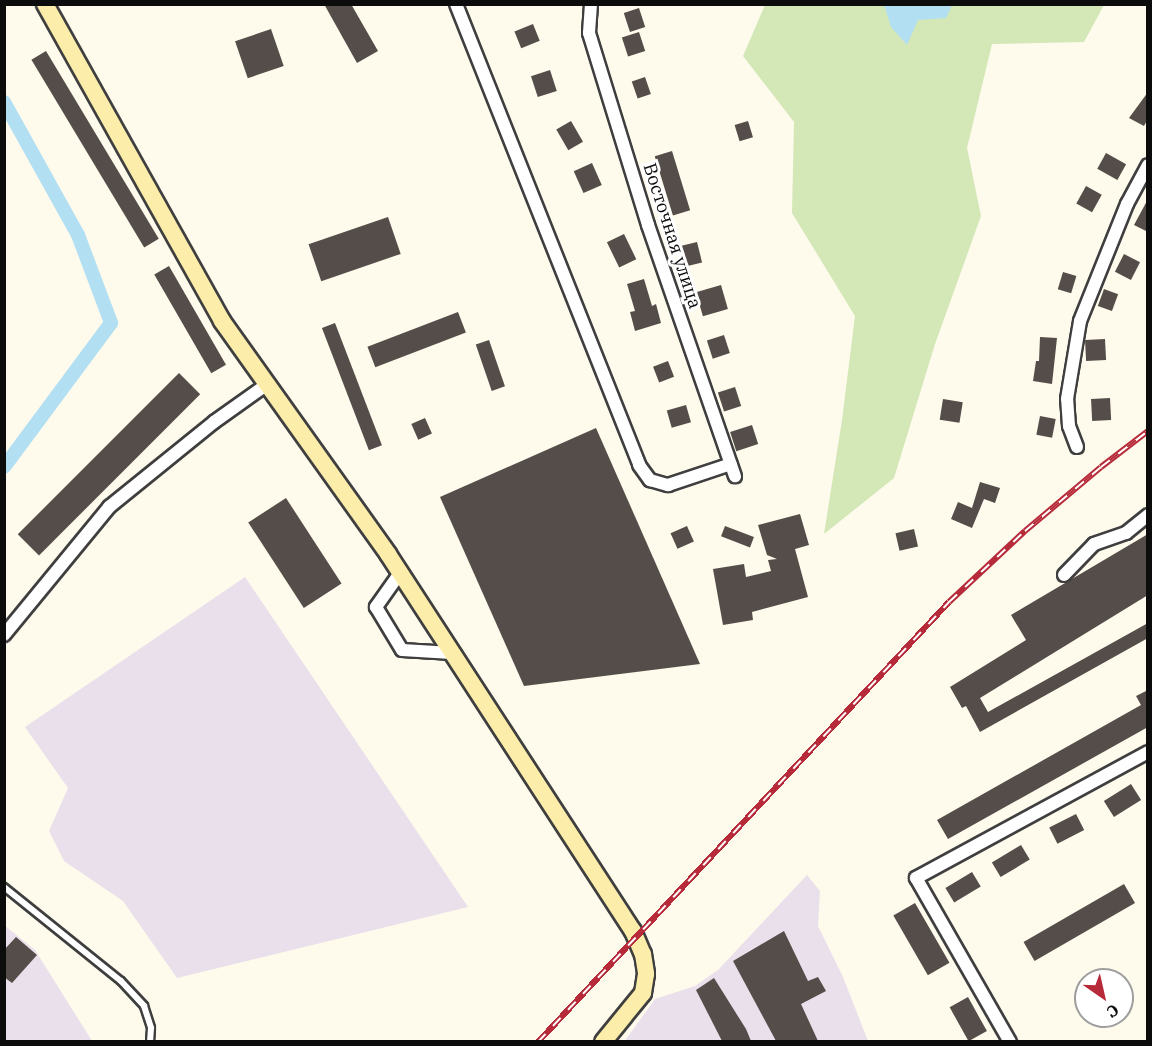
<!DOCTYPE html>
<html>
<head>
<meta charset="utf-8">
<style>
  body { margin:0 }
  #map { position:relative; width:1152px; height:1046px; overflow:hidden; background:#fefaec; font-family:"IBM Plex Serif",serif }
  div>[style] { position:absolute }
  [style*='--x'] { left:calc(var(--x)*1px); top:calc(var(--y)*1px); width:calc(var(--w)*1px); rotate:calc(var(--a)*1deg) }
  .industrial>* { inset:0; background:#e9e0eb }
  .green>* { inset:0; background:#d3e7b7 }
  .water>* { inset:0; background:#b3dff3 }
  .canal>* { height:14px; margin:-7px; padding:0 7px; transform-origin:7px; border-radius:7px; background:#b3dff3 }
  .building>* { inset:0; background:#544d49; transform-origin:0 0 }
  .roads { filter:drop-shadow(2px 0 #3f3f3f) drop-shadow(-2px 0 #3f3f3f) drop-shadow(0 2px #3f3f3f) drop-shadow(0 -2px #3f3f3f) }
  .service>* { height:6px; margin:-3px; padding:0 3px; transform-origin:3px; border-radius:3px; background:#fff }
  .minor>* { height:12px; margin:-6px; padding:0 6px; transform-origin:6px; border-radius:6px; background:#fff }
  .secondary>* { height:16px; margin:-8px; padding:0 8px; transform-origin:8px; border-radius:8px; background:#fceeaa }
  .rail>* { height:6px; margin-top:-3px; transform-origin:0; background:repeating-linear-gradient(90deg,#fff 0 11px,#b62a39 0 22px); box-sizing:border-box; border-block:2px solid #b62a39 }
  span { translate:-50% -50%; white-space:nowrap; text-align:center; line-height:1.15; -webkit-text-stroke:6px #fff; paint-order:stroke }
  .street-label { font-size:18px; color:#0c0c0c }
  .frame { position:absolute; inset:0; border:6px solid #0c0c0c; pointer-events:none }
  .north { position:absolute; left:1074px; top:968px; width:60px; height:60px; box-sizing:border-box; background:#fff; border:2px solid #9e9e9e; border-radius:50%; rotate:146deg; font-size:16px; font-weight:700; line-height:24px; text-align:center; color:#0c0c0c }
  .north::after { content:''; display:block; margin:auto; width:21px; height:27px; background:#b62a39; clip-path:polygon(50% 0,100% 100%,50% 72%,0 100%) }
</style>
</head>
<body>
<div id="map">
  <div class="industrial">
    <div style="clip-path:polygon(245px 577px,468px 907px,177px 978px,123px 901px,64px 861px,49px 831px,68px 788px,25px 727px)"></div>
    <div style="clip-path:polygon(807px 875px,820px 891px,818px 926px,843px 977px,868px 1041px,624px 1042px,655px 999px,695px 986px,718px 970px)"></div>
    <div style="clip-path:polygon(4px 925px,35px 950px,92px 1041px,5px 1041px)"></div>
  </div>
  <div class="green">
    <div style="clip-path:polygon(765px 5px,1104px 5px,1084px 42px,992px 44px,967px 148px,981px 216px,935px 344px,894px 478px,824px 534px,842px 420px,855px 316px,792px 213px,794px 122px,743px 56px)"></div>
  </div>
  <div class="water">
    <div style="clip-path:polygon(884px 5px,884px 4px,952px 5px,946px 18px,918px 20px,907px 45px,891px 27px)"></div>
  </div>
  <div class="canal">
    <div style="--x:4;--y:102;--w:152;--a:60.9"></div>
    <div style="--x:78;--y:235;--w:94;--a:69.4"></div>
    <div style="--x:111;--y:323;--w:179;--a:126.6"></div>
  </div>
  <div class="building">
    <div style="clip-path:polygon(324px 4px,351px 4px,378px 51px,357px 63px)"></div>
    <div style="left:639px;top:8px;width:20px;height:16px;rotate:72deg"></div>
    <div style="left:533px;top:24px;width:18px;height:20px;rotate:68deg"></div>
    <div style="left:271px;top:29px;width:39px;height:38px;rotate:71deg"></div>
    <div style="left:639px;top:32px;width:20px;height:18px;rotate:72deg"></div>
    <div style="left:46px;top:51px;width:219px;height:17px;rotate:59deg"></div>
    <div style="left:550px;top:70px;width:22px;height:20px;rotate:72deg"></div>
    <div style="left:645px;top:77px;width:18px;height:14px;rotate:71deg"></div>
    <div style="clip-path:polygon(1148px 92px,1148px 119px,1144px 126px,1129px 118px)"></div>
    <div style="left:571px;top:121px;width:24px;height:17px;rotate:60deg"></div>
    <div style="left:748px;top:121px;width:17px;height:14px;rotate:73deg"></div>
    <div style="left:672px;top:151px;width:62px;height:18px;rotate:73deg"></div>
    <div style="left:1106px;top:153px;width:23px;height:18px;rotate:29deg"></div>
    <div style="left:592px;top:163px;width:24px;height:20px;rotate:66deg"></div>
    <div style="left:1086px;top:186px;width:18px;height:20px;rotate:29deg"></div>
    <div style="clip-path:polygon(1148px 199px,1148px 232px,1134px 225px)"></div>
    <div style="left:388px;top:217px;width:39px;height:84px;rotate:71deg"></div>
    <div style="left:624px;top:234px;width:28px;height:19px;rotate:64deg"></div>
    <div style="left:697px;top:242px;width:21px;height:17px;rotate:76deg"></div>
    <div style="left:1124px;top:254px;width:18px;height:20px;rotate:27deg"></div>
    <div style="left:169px;top:266px;width:114px;height:17px;rotate:60deg"></div>
    <div style="left:1063px;top:272px;width:14px;height:18px;rotate:17deg"></div>
    <div style="clip-path:polygon(644px 279px,652px 306px,656px 304px,661px 323px,635px 331px,630px 312px,635px 311px,627px 284px)"></div>
    <div style="left:721px;top:285px;width:25px;height:26px;rotate:74deg"></div>
    <div style="left:1104px;top:289px;width:15px;height:18px;rotate:20deg"></div>
    <div style="left:458px;top:312px;width:22px;height:97px;rotate:69deg"></div>
    <div style="left:335px;top:323px;width:131px;height:14px;rotate:69deg"></div>
    <div style="left:724px;top:335px;width:19px;height:18px;rotate:72deg"></div>
    <div style="clip-path:polygon(1040px 337px,1057px 338px,1052px 384px,1033px 381px,1036px 361px,1039px 361px)"></div>
    <div style="left:1105px;top:339px;width:21px;height:20px;rotate:87deg"></div>
    <div style="left:489px;top:340px;width:49px;height:14px;rotate:71deg"></div>
    <div style="left:668px;top:361px;width:17px;height:16px;rotate:69deg"></div>
    <div style="left:179px;top:373px;width:30px;height:228px;rotate:45deg"></div>
    <div style="left:735px;top:387px;width:20px;height:18px;rotate:72deg"></div>
    <div style="left:1110px;top:398px;width:22px;height:19px;rotate:87deg"></div>
    <div style="left:943px;top:399px;width:20px;height:21px;rotate:9deg"></div>
    <div style="left:686px;top:405px;width:18px;height:20px;rotate:74deg"></div>
    <div style="left:1040px;top:416px;width:16px;height:19px;rotate:11deg"></div>
    <div style="left:425px;top:418px;width:17px;height:15px;rotate:66deg"></div>
    <div style="left:752px;top:425px;width:20px;height:23px;rotate:72deg"></div>
    <div style="clip-path:polygon(596px 428px,700px 664px,524px 686px,440px 497px)"></div>
    <div style="clip-path:polygon(980px 482px,1000px 488px,995px 503px,984px 499px,972px 528px,951px 519px,958px 502px,972px 508px)"></div>
    <div style="left:286px;top:498px;width:102px;height:45px;rotate:57deg"></div>
    <div style="clip-path:polygon(800px 514px,809px 545px,795px 549px,808px 597px,752px 612px,753px 620px,723px 625px,713px 569px,744px 564px,746px 577px,771px 571px,768px 560px,777px 559px,767px 555px,758px 525px)"></div>
    <div style="left:687px;top:526px;width:17px;height:18px;rotate:66deg"></div>
    <div style="left:725px;top:526px;width:31px;height:11px;rotate:21deg"></div>
    <div style="left:914px;top:529px;width:18px;height:19px;rotate:77deg"></div>
    <div style="clip-path:polygon(1148px 534px,1148px 595px,980px 698px,988px 712px,1148px 623px,1148px 638px,980px 732px,966px 706px,962px 708px,950px 687px,1026px 640px,1011px 615px)"></div>
    <div style="clip-path:polygon(1148px 690px,1148px 727px,948px 839px,937px 820px,1141px 705px,1136px 696px)"></div>
    <div style="left:1131px;top:784px;width:19px;height:32px;rotate:58deg"></div>
    <div style="left:1076px;top:814px;width:18px;height:30px;rotate:63deg"></div>
    <div style="left:1021px;top:845px;width:17px;height:34px;rotate:59deg"></div>
    <div style="left:972px;top:872px;width:17px;height:31px;rotate:59deg"></div>
    <div style="left:1124px;top:884px;width:22px;height:116px;rotate:60deg"></div>
    <div style="left:915px;top:903px;width:69px;height:25px;rotate:60deg"></div>
    <div style="clip-path:polygon(784px 931px,808px 981px,818px 977px,826px 991px,801px 1004px,818px 1041px,776px 1041px,733px 961px)"></div>
    <div style="clip-path:polygon(16px 937px,37px 955px,12px 983px,4px 977px,4px 950px)"></div>
    <div style="clip-path:polygon(714px 978px,746px 1029px,751px 1041px,722px 1041px,696px 990px)"></div>
    <div style="left:968px;top:997px;width:39px;height:21px;rotate:61deg"></div>
  </div>
  <div class="roads">
    <div class="service">
      <div style="--x:4;--y:887;--w:150;--a:38.8"></div>
      <div style="--x:121;--y:981;--w:34;--a:47"></div>
      <div style="--x:144;--y:1006;--w:23;--a:72"></div>
      <div style="--x:151;--y:1028;--w:14;--a:94"></div>
    </div>
    <div class="minor">
      <div style="--x:456;--y:4;--w:496;--a:68.3"></div>
      <div style="--x:639;--y:465;--w:19;--a:54"></div>
      <div style="--x:650;--y:480;--w:19;--a:16"></div>
      <div style="--x:668;--y:485;--w:66;--a:-18.4"></div>
      <div style="--x:591;--y:4;--w:29;--a:94"></div>
      <div style="--x:589;--y:33;--w:201;--a:72.9"></div>
      <div style="--x:648;--y:225;--w:266;--a:70.9"></div>
      <div style="--x:1077;--y:447;--w:22;--a:-111"></div>
      <div style="--x:1069;--y:426;--w:27;--a:-94"></div>
      <div style="--x:1067;--y:399;--w:79;--a:-80.5"></div>
      <div style="--x:1080;--y:321;--w:126;--a:-68.1"></div>
      <div style="--x:1127;--y:204;--w:44;--a:-61.7"></div>
      <div style="--x:400;--y:573;--w:42;--a:125.2"></div>
      <div style="--x:376;--y:607;--w:50;--a:58.8"></div>
      <div style="--x:402;--y:650;--w:50;--a:3.4"></div>
      <div style="--x:1064;--y:575;--w:43;--a:-45.9"></div>
      <div style="--x:1094;--y:544;--w:34;--a:-19"></div>
      <div style="--x:1126;--y:533;--w:28;--a:-39"></div>
      <div style="--x:4;--y:635;--w:166;--a:-50.6"></div>
      <div style="--x:109;--y:507;--w:135;--a:-39"></div>
      <div style="--x:214;--y:422;--w:64;--a:-35.4"></div>
      <div style="--x:1010;--y:1042;--w:189;--a:-119.8"></div>
      <div style="--x:916;--y:878;--w:264;--a:-28.5"></div>
    </div>
    <div class="secondary">
      <div style="--x:45;--y:4;--w:363;--a:60.8"></div>
      <div style="--x:222;--y:321;--w:286;--a:54.5"></div>
      <div style="--x:388;--y:554;--w:450;--a:57"></div>
      <div style="--x:633;--y:931;--w:25;--a:67"></div>
      <div style="--x:643;--y:954;--w:20;--a:81"></div>
      <div style="--x:646;--y:974;--w:19;--a:99"></div>
      <div style="--x:643;--y:993;--w:63;--a:129.2"></div>
    </div>
  </div>
  <div class="rail">
    <div style="--x:538;--y:1042;--w:602;--a:-46.95"></div>
    <div style="--x:949;--y:602;--w:104;--a:-43.1"></div>
    <div style="--x:1025;--y:531;--w:99;--a:-40.1"></div>
    <div style="--x:1101;--y:467;--w:59;--a:-37.5"></div>
  </div>
  <div class="street-label">
    <span style="left:672px;top:236px;rotate:72deg">Восточная улица</span>
  </div>
  <div class="frame"></div>
  <div class="north">С</div>
</div>
</body>
</html>
